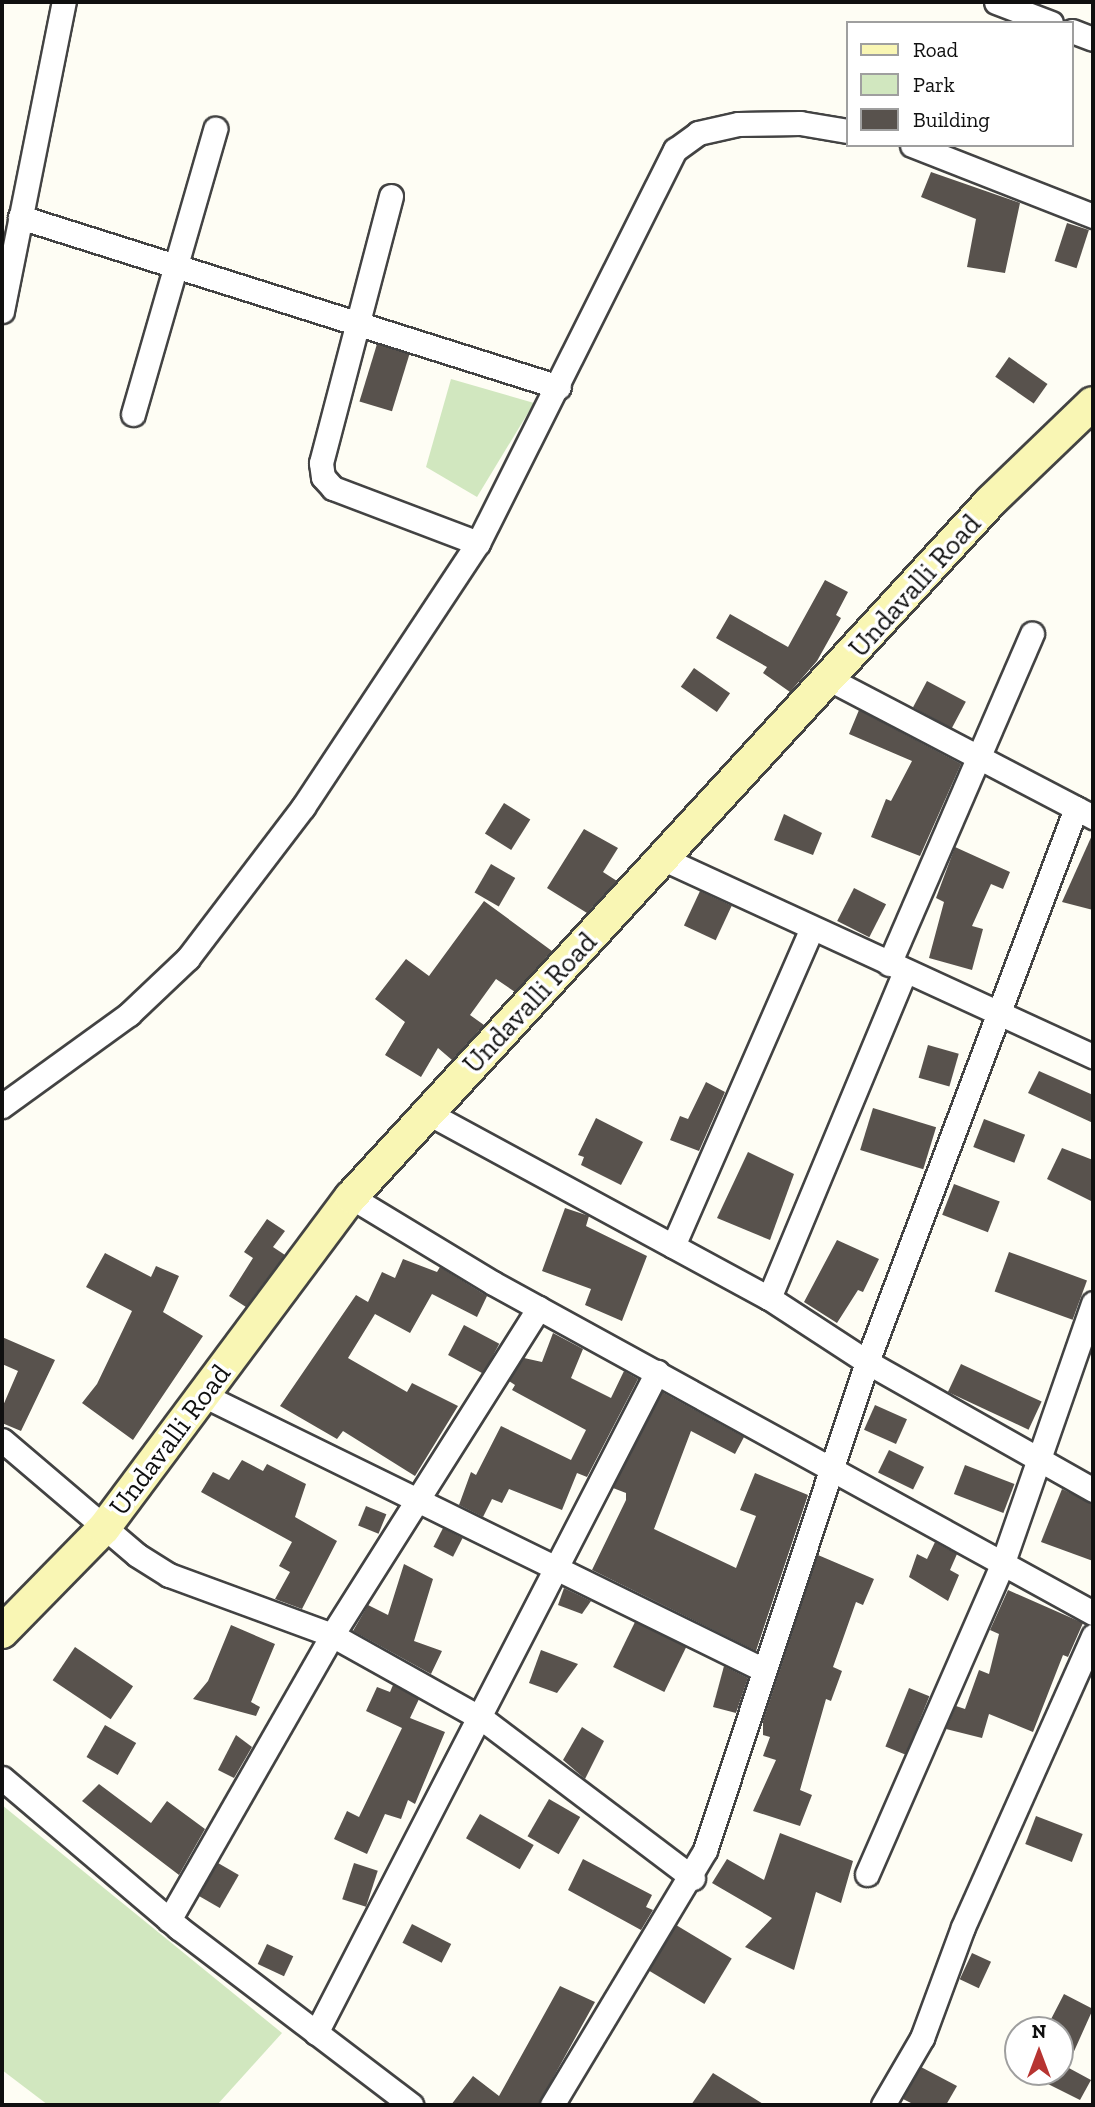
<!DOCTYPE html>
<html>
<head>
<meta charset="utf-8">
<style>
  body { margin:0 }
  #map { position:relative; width:1095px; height:2107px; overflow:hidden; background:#fefdf4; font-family:"Zilla Slab",serif }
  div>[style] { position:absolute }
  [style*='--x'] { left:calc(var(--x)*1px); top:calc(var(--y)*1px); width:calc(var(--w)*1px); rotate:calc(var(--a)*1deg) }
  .green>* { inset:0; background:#d1e7bf }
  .building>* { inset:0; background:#58524d; transform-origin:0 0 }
  .roads { filter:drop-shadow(2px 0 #434343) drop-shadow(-2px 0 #434343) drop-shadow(0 2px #434343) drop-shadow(0 -2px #434343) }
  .minor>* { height:23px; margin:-11.5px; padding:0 11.5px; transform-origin:11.5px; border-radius:11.5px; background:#fff }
  .secondary>* { height:32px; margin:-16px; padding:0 16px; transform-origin:16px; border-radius:16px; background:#f9f6b4 }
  span { translate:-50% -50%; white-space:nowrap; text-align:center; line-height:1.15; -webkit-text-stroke:7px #fff; paint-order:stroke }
  .street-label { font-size:28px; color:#101010 }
  .frame { position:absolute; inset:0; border:4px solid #101010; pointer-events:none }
  .legend { position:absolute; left:846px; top:21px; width:228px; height:126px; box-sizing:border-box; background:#fff; border:2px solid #9f9f9f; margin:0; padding:9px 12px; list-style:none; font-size:21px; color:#101010 }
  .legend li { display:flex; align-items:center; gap:14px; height:35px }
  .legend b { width:35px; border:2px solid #9f9f9f }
  .north { position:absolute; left:1004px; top:2016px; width:70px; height:70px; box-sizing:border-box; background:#fff; border:2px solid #9f9f9f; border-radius:50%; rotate:0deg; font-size:19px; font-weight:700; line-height:28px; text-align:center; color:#101010 }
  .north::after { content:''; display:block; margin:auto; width:24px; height:32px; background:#b73431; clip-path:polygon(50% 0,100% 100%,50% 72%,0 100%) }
</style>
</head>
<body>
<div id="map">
  <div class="green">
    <div style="clip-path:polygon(451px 379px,534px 403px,477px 497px,426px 467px)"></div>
    <div style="clip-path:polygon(2px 1805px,282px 2033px,217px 2105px,48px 2105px,2px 2070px)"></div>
  </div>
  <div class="building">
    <div style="clip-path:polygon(931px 172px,1020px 203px,1005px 273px,967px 267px,976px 219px,921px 197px)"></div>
    <div style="left:1067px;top:223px;width:23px;height:40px;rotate:18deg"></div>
    <div style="left:377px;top:344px;width:34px;height:60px;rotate:17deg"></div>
    <div style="left:1009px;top:357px;width:47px;height:24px;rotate:35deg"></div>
    <div style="clip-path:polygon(825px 580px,848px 592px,836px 615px,841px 618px,817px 661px,790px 692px,763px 673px,767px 667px,716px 638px,730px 614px,788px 647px)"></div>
    <div style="left:694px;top:668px;width:44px;height:23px;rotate:35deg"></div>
    <div style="left:927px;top:681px;width:44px;height:30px;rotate:28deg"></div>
    <div style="clip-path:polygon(859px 710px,961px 764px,920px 856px,871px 837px,886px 799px,891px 801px,912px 761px,849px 734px)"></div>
    <div style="left:504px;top:803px;width:31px;height:36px;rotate:32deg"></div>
    <div style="clip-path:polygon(784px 814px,822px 833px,813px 855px,774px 840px)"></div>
    <div style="clip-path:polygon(584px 829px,618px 848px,603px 872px,617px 881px,587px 913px,547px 888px)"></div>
    <div style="clip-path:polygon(1093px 833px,1093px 910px,1062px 902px)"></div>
    <div style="clip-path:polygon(955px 847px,1010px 872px,1003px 889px,991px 884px,972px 926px,983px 929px,972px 970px,929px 958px,944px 902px,936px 898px)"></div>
    <div style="left:491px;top:864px;width:28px;height:33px;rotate:30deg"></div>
    <div style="left:854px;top:888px;width:36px;height:37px;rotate:27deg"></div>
    <div style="left:700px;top:891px;width:35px;height:38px;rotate:25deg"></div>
    <div style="clip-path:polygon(484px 901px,552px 951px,515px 992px,496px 979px,470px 1015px,484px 1025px,452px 1060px,438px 1048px,421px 1077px,385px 1055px,405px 1022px,375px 999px,406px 959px,429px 976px)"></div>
    <div style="left:928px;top:1045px;width:32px;height:34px;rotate:16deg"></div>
    <div style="clip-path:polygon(1039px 1071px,1093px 1095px,1093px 1123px,1028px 1093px)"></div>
    <div style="clip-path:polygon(706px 1082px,725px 1092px,699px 1151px,670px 1140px,680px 1116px,688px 1119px)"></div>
    <div style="left:873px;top:1108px;width:66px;height:44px;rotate:17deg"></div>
    <div style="clip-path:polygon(596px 1118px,643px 1142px,621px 1185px,581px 1165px,584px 1157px,578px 1155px)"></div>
    <div style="left:984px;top:1119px;width:44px;height:30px;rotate:21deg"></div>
    <div style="clip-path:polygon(1062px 1148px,1093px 1160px,1093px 1202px,1047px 1179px)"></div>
    <div style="clip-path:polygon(748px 1152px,794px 1174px,770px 1240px,717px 1218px)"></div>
    <div style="left:954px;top:1184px;width:49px;height:33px;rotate:21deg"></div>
    <div style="clip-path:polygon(565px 1208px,589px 1216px,586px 1226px,647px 1256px,622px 1321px,585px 1305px,591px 1289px,542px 1271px)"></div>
    <div style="clip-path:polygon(267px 1219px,285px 1231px,273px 1247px,285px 1255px,246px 1307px,229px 1296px,253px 1258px,244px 1252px)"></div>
    <div style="clip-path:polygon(837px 1240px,879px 1259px,863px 1292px,858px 1290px,837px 1323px,804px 1302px)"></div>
    <div style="left:1009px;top:1252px;width:83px;height:42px;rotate:20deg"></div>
    <div style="clip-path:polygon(105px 1253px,151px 1277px,156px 1266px,179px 1276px,163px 1312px,203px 1336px,133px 1440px,82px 1403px,97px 1384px,132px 1311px,86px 1287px)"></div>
    <div style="clip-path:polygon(403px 1259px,437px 1272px,440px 1267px,487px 1296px,477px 1317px,432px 1294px,410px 1333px,375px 1314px,348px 1358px,407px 1392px,412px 1383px,458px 1406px,415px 1476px,343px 1431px,337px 1439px,280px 1406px,356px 1295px,368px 1302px,382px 1272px,395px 1278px)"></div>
    <div style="left:464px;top:1325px;width:40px;height:34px;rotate:28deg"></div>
    <div style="clip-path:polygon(553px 1333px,583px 1349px,571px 1378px,611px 1398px,624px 1371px,638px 1379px,587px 1477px,577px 1473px,562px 1510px,509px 1489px,502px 1503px,492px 1499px,483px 1517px,459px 1505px,471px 1472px,476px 1475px,501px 1426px,571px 1460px,586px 1430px,512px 1390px,515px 1385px,509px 1381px,524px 1358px,542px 1362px)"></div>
    <div style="clip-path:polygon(2px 1337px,55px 1360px,21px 1431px,2px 1423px,2px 1408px,18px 1371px,2px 1364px)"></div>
    <div style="left:961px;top:1364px;width:89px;height:31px;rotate:25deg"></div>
    <div style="clip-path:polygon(662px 1392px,744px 1437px,735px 1454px,691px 1431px,654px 1529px,736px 1568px,756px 1516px,740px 1510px,755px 1473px,808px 1495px,756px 1651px,592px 1570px,626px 1500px,626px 1493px,613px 1488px)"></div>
    <div style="left:875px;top:1405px;width:35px;height:27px;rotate:24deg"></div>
    <div style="left:889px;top:1450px;width:39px;height:25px;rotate:26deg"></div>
    <div style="clip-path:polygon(242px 1460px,263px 1471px,267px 1464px,306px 1484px,295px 1517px,337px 1541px,302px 1609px,275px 1599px,290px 1572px,279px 1566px,292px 1542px,201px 1492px,213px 1472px,229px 1480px)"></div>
    <div style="left:965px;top:1465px;width:53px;height:31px;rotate:21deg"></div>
    <div style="clip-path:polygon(1062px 1489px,1093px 1504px,1093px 1561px,1041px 1542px)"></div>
    <div style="left:366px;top:1506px;width:22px;height:21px;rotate:22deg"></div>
    <div style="left:443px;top:1528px;width:22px;height:21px;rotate:27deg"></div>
    <div style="clip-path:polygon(935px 1542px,957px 1554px,950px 1570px,959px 1575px,948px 1601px,909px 1577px,917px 1554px,927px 1559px)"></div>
    <div style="clip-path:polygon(818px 1555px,874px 1579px,863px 1605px,856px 1602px,833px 1667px,842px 1671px,831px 1701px,826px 1699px,800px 1790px,812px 1795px,800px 1826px,753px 1811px,776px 1760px,763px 1756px,770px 1737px,763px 1735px,763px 1721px)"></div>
    <div style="clip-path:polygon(404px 1564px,433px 1579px,414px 1641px,442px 1651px,431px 1674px,353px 1631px,368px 1605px,388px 1615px)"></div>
    <div style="clip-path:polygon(564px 1588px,591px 1601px,582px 1614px,558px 1605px)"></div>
    <div style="clip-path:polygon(1008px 1590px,1083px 1623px,1068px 1657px,1063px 1655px,1033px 1732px,989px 1714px,982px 1738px,946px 1729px,956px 1706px,965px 1709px,979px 1670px,989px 1674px,999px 1634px,990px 1630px)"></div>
    <div style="left:635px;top:1622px;width:57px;height:50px;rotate:26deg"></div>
    <div style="clip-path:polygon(231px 1625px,275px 1644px,251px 1702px,260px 1707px,256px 1716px,193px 1699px,208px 1681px)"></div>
    <div style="left:75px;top:1647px;width:70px;height:40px;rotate:34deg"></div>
    <div style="clip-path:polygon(541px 1650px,578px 1664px,557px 1693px,529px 1683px)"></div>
    <div style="clip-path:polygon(724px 1666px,748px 1678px,736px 1713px,713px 1707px)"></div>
    <div style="clip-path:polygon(393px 1685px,419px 1699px,410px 1718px,445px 1732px,415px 1804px,408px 1800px,401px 1819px,385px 1814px,367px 1854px,334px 1839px,347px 1811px,359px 1817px,402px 1728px,366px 1711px,377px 1687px,390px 1692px)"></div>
    <div style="left:909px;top:1688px;width:22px;height:63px;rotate:22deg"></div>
    <div style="left:105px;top:1725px;width:36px;height:37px;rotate:30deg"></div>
    <div style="clip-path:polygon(582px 1727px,604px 1741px,585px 1779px,563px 1760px)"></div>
    <div style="clip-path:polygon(236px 1735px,252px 1747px,234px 1778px,218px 1770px)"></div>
    <div style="clip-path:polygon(99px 1784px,151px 1823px,167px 1801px,205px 1829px,179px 1875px,82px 1801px)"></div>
    <div style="left:549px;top:1799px;width:36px;height:43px;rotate:30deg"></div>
    <div style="left:480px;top:1814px;width:62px;height:28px;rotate:30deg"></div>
    <div style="left:1036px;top:1816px;width:50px;height:30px;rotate:21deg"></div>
    <div style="clip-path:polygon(780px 1833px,853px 1861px,841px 1903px,816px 1892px,794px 1970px,745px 1947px,772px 1918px,712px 1883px,727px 1859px,764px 1880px)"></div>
    <div style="clip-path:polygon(583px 1859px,652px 1895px,646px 1907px,653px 1910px,641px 1930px,568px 1890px)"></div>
    <div style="left:218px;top:1863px;width:24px;height:38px;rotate:30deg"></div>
    <div style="left:354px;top:1863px;width:25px;height:38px;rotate:18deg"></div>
    <div style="left:412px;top:1924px;width:44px;height:21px;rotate:27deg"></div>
    <div style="left:676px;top:1925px;width:65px;height:53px;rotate:31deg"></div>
    <div style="left:267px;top:1944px;width:29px;height:22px;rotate:25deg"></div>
    <div style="left:972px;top:1953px;width:21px;height:29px;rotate:25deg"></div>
    <div style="clip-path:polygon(560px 1986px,595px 2002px,538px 2105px,451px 2105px,473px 2076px,499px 2096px)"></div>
    <div style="clip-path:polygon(1064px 1994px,1093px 2009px,1067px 2067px,1091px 2080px,1080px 2100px,1048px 2084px,1054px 2072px,1060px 2072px,1060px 2030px,1048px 2025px)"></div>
    <div style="clip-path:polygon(921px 2067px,957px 2086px,946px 2105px,915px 2105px,903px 2099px)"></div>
    <div style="clip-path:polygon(713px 2073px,765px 2105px,691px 2105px)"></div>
  </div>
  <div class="roads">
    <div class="minor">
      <div style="--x:996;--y:2;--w:59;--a:20.9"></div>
      <div style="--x:1072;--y:31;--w:22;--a:21"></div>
      <div style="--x:912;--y:145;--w:194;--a:21.4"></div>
      <div style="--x:391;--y:196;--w:276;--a:104.7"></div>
      <div style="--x:321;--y:463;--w:14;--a:82"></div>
      <div style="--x:323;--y:477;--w:15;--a:48"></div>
      <div style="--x:333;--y:488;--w:155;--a:20.8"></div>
      <div style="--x:20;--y:217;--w:565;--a:17.51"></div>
      <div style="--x:2;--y:311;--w:315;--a:-78.7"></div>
      <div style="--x:133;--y:414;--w:297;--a:-73.9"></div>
      <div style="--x:831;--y:680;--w:296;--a:27.6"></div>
      <div style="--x:664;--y:859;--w:472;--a:24.7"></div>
      <div style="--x:889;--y:964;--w:360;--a:-66.6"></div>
      <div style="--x:2;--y:1106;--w:157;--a:-35.9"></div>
      <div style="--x:129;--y:1014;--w:81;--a:-43.5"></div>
      <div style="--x:188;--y:958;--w:190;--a:-52.7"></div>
      <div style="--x:303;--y:807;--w:317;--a:-56.5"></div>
      <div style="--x:478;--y:543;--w:440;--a:-63.4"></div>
      <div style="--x:675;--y:150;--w:29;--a:-36"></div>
      <div style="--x:698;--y:133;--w:41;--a:-12.7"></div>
      <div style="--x:738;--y:124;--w:62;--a:-0.9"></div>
      <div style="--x:800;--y:123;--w:49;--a:9.5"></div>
      <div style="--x:428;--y:1113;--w:388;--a:28.5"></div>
      <div style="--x:769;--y:1298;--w:117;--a:33.1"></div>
      <div style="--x:867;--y:1362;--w:260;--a:29.5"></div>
      <div style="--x:351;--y:1197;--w:166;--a:31.2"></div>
      <div style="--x:493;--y:1283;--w:685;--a:28.81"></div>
      <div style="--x:673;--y:1246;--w:347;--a:-66.4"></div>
      <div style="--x:769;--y:1298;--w:353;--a:-67.4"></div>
      <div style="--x:203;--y:1395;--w:625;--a:26.11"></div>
      <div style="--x:2;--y:1440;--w:177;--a:40.4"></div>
      <div style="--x:137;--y:1555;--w:38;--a:32"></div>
      <div style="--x:169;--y:1575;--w:174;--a:20.2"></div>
      <div style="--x:332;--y:1635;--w:174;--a:29.2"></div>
      <div style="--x:484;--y:1720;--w:262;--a:37.1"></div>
      <div style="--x:2;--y:1778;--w:232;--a:40.3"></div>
      <div style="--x:179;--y:1928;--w:292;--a:37.3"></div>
      <div style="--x:867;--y:1874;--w:340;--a:-66.4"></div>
      <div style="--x:1003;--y:1562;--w:274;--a:-70.8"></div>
      <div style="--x:169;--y:1920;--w:328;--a:-60.2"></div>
      <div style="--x:332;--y:1635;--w:387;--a:-57.7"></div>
      <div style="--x:316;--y:2033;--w:744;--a:-62.71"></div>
      <div style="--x:552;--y:2105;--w:297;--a:-59"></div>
      <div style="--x:705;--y:1850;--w:514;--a:-71.64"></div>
      <div style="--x:867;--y:1362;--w:592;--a:-69.33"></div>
      <div style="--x:883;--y:2105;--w:78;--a:-59.8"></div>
      <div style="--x:922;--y:2038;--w:118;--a:-69.7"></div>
      <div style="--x:963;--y:1927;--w:319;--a:-65.9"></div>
    </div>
    <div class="secondary">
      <div style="--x:2;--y:1632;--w:146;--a:-45.6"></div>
      <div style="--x:104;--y:1528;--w:413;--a:-53.3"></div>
      <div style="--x:351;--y:1197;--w:946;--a:-47.4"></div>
      <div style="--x:991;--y:501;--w:141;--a:-43.9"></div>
    </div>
  </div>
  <div class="street-label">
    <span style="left:915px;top:586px;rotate:-48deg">Undavalli Road</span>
    <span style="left:530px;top:1003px;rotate:-47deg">Undavalli Road</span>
    <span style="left:170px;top:1440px;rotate:-53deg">Undavalli Road</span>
  </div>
  <div class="frame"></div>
  <ul class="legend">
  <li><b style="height:9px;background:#f9f6b4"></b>Road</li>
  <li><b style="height:19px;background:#d1e7bf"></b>Park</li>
  <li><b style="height:19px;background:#58524d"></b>Building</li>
  </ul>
  <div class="north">N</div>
</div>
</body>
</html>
